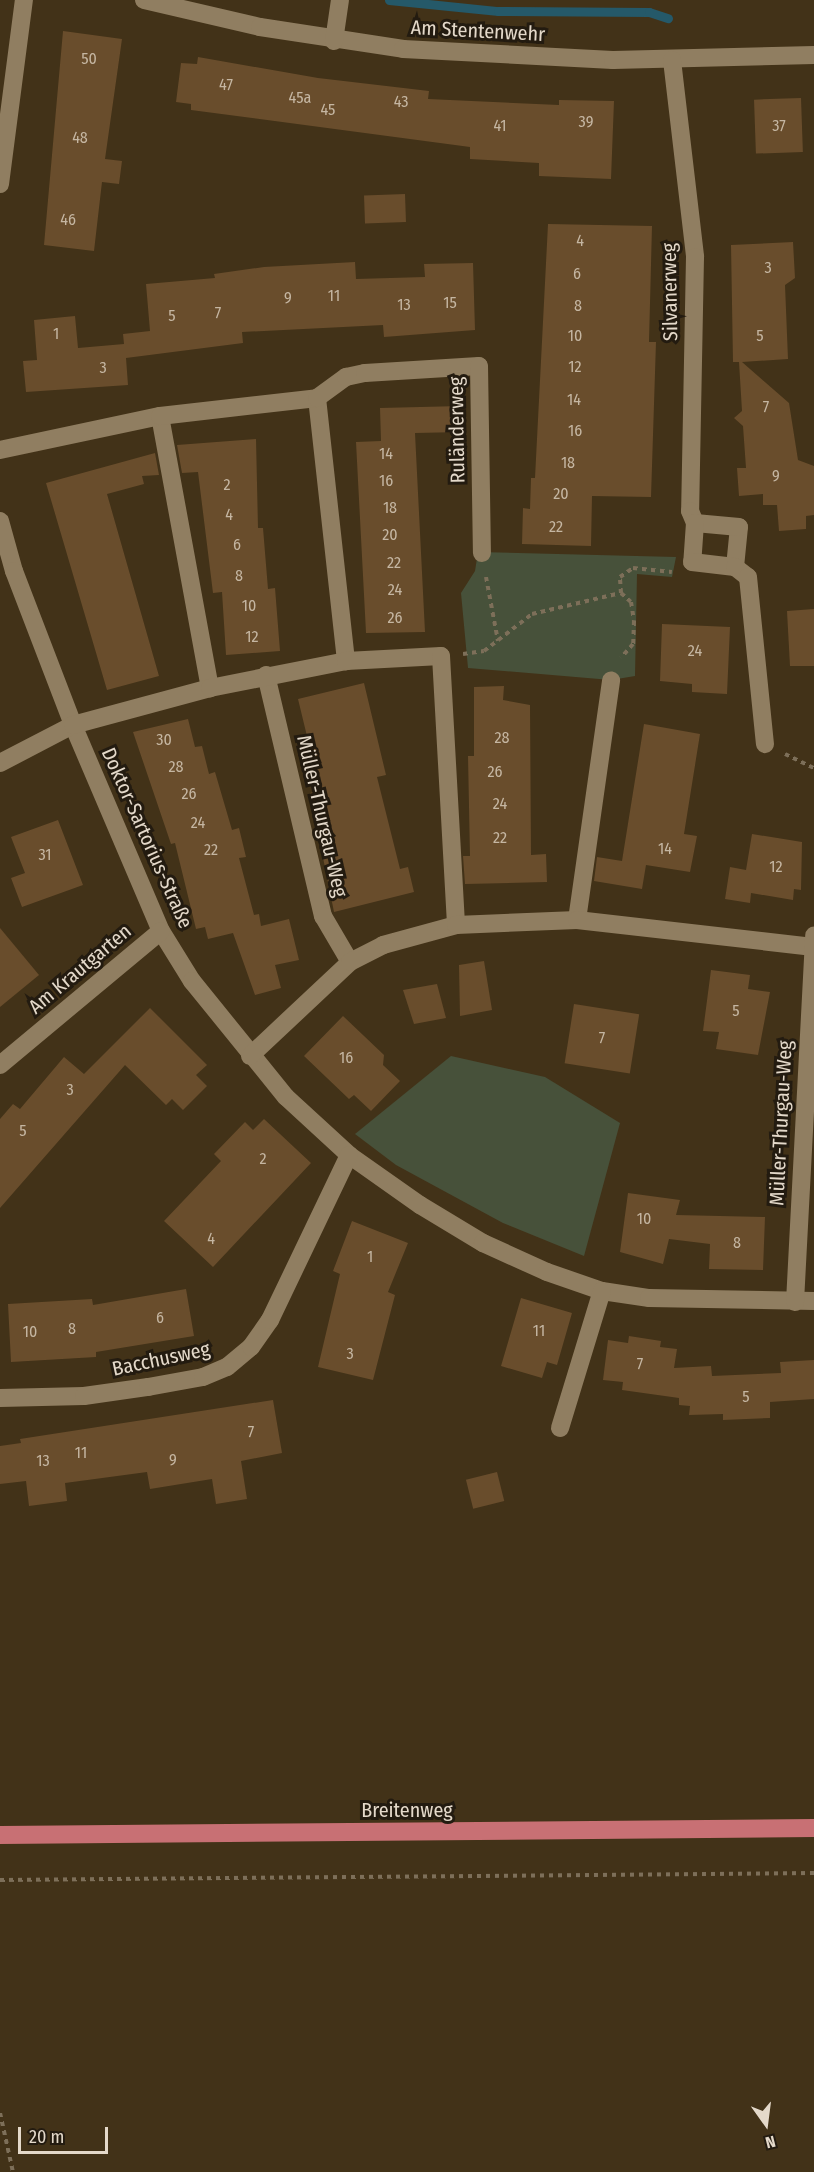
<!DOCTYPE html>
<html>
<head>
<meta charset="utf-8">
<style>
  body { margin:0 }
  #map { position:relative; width:814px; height:2172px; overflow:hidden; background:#423218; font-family:"Fira Sans Condensed",sans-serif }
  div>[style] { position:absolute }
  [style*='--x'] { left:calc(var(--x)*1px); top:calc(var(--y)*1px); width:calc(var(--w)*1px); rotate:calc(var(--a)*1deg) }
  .green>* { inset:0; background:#47513a }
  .stream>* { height:9px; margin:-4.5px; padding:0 4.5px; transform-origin:4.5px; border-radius:4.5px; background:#255969 }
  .building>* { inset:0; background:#694d2c; transform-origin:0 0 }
  .path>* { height:4px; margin-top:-2px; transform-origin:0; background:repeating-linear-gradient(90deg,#7d6f59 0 4.5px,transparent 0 9px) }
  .minor>* { height:18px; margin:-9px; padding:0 9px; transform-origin:9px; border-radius:9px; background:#907e61 }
  .major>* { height:18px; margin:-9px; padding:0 9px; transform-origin:9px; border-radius:9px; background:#c87074 }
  span { translate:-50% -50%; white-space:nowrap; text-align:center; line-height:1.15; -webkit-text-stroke:6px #231b10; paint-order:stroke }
  .number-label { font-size:16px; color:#c5b6a2 }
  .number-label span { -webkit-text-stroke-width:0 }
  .street-label { font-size:20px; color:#e4d9ca }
  .north { position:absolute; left:736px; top:2094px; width:60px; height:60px; -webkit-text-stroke:4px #231b10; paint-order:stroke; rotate:166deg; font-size:16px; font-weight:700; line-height:24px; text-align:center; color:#e4d9ca }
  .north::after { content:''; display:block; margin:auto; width:21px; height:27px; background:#e4d9ca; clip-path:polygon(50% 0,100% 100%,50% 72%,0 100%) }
  .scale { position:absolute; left:18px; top:2127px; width:90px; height:27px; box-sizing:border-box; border:3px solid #e4d9ca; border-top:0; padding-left:8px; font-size:18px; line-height:21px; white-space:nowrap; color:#e4d9ca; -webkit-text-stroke:4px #231b10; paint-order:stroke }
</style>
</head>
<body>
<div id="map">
  <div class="green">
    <div style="clip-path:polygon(478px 552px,676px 557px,672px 577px,637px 574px,635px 676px,611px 680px,468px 668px,461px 593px,475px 571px)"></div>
    <div style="clip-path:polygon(451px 1056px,545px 1077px,620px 1123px,584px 1256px,503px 1223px,396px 1165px,355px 1134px)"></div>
  </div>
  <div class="stream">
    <div style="--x:389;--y:0;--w:110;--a:5.8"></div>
    <div style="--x:498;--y:11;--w:151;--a:0.4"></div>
    <div style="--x:649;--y:12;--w:20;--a:18"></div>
  </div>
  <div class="building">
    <div style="clip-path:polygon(63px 31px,122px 39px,105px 159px,122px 161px,119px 184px,102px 182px,94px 251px,44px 245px)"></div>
    <div style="clip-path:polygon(198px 57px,318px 78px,429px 91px,428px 99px,559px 105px,559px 100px,614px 101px,611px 179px,539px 176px,539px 163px,470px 159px,470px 147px,191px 110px,191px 104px,176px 102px,181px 63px,197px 64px)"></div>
    <div style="left:801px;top:98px;width:54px;height:47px;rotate:88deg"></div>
    <div style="left:405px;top:194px;width:28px;height:41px;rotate:88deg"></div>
    <div style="clip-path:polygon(548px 224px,652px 226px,649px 342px,656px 342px,651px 497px,592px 496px,591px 546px,522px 544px,523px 508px,530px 509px,531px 478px,535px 478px)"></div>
    <div style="clip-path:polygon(793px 242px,795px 278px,785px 285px,788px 359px,742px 362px,789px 403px,798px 460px,814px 466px,814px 515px,806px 516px,806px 529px,779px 531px,777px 505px,763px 505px,763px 494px,739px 496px,737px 468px,746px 468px,743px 426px,734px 418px,742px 411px,739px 362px,733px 362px,731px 245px)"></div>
    <div style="clip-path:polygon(355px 262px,356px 279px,425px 277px,424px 264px,473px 263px,475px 330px,384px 337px,383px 325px,242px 332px,243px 343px,126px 358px,128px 385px,26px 392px,23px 361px,37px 360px,34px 320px,75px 316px,78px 348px,124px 344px,123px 334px,150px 331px,146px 284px,215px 278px,214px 274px,264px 267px)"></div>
    <div style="clip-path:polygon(461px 406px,462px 432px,415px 433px,425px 632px,366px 633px,356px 442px,381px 441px,380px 408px)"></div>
    <div style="clip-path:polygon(256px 439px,258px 528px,263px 528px,268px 589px,275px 588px,280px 651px,226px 655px,222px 592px,213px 593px,198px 472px,182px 473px,177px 445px)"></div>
    <div style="clip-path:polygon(155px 453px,159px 475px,142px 476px,144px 484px,107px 494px,159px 676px,107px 690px,46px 483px)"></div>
    <div style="clip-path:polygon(814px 609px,814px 666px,790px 666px,787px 611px)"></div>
    <div style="clip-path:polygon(662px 624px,730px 627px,727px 694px,692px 692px,692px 684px,660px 681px)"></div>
    <div style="clip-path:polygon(364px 683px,386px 775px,377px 777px,400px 869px,408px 867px,414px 892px,334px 912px,310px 793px,320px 790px,298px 699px)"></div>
    <div style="clip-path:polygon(504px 686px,503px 700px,530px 705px,531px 855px,546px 854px,547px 882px,465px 884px,463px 856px,470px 856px,468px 756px,474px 756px,474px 687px)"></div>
    <div style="clip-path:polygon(188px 719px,195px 747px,202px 746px,209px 774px,215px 772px,232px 830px,239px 828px,246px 857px,239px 858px,254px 915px,259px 914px,261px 926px,289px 919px,299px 960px,275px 965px,281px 988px,255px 995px,233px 933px,208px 939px,205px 927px,196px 929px,175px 843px,171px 844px,133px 732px)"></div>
    <div style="clip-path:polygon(644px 724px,700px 734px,684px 834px,697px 836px,690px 872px,646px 865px,642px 889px,594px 881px,597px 857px,622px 861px)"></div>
    <div style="clip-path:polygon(58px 820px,83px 885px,22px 907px,11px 878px,25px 873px,11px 837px)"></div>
    <div style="clip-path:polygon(752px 834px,802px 842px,801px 890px,794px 889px,793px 900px,751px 893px,750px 903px,725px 899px,730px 867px,746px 870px)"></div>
    <div style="clip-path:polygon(0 928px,39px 975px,0 1007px)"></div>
    <div style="clip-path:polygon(484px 961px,492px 1010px,460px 1016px,459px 965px)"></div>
    <div style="clip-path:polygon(711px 970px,750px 975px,748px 989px,770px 992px,758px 1055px,716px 1049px,719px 1032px,703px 1031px)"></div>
    <div style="clip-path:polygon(437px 984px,446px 1018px,414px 1024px,403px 990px)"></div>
    <div style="left:574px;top:1004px;width:66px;height:60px;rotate:9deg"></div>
    <div style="clip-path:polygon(150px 1008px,207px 1065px,196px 1075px,207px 1086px,183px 1110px,172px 1099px,166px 1105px,125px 1065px,0 1208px,0 1119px,13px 1104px,20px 1109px,64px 1057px,84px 1074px)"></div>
    <div style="clip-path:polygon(343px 1016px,384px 1055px,383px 1065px,400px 1081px,371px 1111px,354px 1095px,349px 1099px,304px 1056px)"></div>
    <div style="clip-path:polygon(264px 1119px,311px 1163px,213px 1267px,164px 1221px,221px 1161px,214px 1154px,245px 1122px,253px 1130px)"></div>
    <div style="clip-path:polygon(628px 1193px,680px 1200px,676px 1215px,765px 1217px,763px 1270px,709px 1269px,710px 1244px,669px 1239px,663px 1264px,620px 1252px)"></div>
    <div style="clip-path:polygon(352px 1221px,408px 1243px,388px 1292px,395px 1295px,373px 1380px,318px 1367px,340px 1274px,333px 1271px)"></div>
    <div style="clip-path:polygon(186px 1289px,194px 1336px,96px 1352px,96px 1357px,11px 1362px,8px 1304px,92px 1299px,93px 1305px)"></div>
    <div style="clip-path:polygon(521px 1298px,572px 1313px,557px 1365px,547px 1362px,542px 1378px,501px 1366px)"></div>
    <div style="clip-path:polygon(629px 1336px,661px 1341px,660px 1347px,677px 1349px,674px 1368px,711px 1366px,712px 1376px,781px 1373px,780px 1362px,814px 1360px,814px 1399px,770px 1402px,770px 1418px,723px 1420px,723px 1414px,689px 1415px,690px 1406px,679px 1405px,679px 1398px,622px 1390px,623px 1382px,603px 1380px,608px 1340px,628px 1343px)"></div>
    <div style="clip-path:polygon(273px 1400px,282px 1453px,241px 1461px,247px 1499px,216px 1504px,212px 1479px,150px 1489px,147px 1472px,65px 1483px,67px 1501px,29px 1506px,26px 1481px,0 1484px,0 1446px,21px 1443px,20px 1439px)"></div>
    <div style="left:497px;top:1472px;width:30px;height:32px;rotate:76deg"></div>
  </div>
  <div class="path">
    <div style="--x:486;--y:577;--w:65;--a:79.4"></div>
    <div style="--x:621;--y:593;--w:13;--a:42"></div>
    <div style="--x:631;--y:602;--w:19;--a:81"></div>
    <div style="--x:634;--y:621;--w:23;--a:92"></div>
    <div style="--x:633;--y:644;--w:18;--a:131"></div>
    <div style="--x:463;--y:654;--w:21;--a:-8"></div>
    <div style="--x:484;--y:651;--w:61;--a:-37.6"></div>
    <div style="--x:532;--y:614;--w:91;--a:-13.3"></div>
    <div style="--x:621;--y:593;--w:16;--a:-94"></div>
    <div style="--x:620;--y:577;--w:16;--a:-35"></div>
    <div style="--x:633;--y:568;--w:39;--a:6"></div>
    <div style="--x:785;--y:754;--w:32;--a:26"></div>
    <div style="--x:0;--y:1880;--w:814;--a:-0.49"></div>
    <div style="--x:0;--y:2113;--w:60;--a:77.6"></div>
  </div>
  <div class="minor">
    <div style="--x:144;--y:0;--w:119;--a:13.1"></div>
    <div style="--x:260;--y:27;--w:145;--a:8.7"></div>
    <div style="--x:403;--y:49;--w:210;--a:3"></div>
    <div style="--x:613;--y:60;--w:201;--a:-1.4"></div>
    <div style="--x:334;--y:41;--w:41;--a:-81.7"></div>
    <div style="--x:672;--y:60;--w:198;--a:83.3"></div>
    <div style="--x:695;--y:257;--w:254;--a:91.1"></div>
    <div style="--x:690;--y:511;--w:13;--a:67"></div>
    <div style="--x:0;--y:184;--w:186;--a:-82.6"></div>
    <div style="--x:317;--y:398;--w:265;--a:83.7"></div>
    <div style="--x:160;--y:416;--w:277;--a:79.6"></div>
    <div style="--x:0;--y:450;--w:164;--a:-12"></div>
    <div style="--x:160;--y:416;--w:158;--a:-6.5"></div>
    <div style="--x:317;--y:398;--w:36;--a:-36"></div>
    <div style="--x:346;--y:377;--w:19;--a:-12"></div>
    <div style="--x:365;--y:373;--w:114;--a:-3.5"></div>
    <div style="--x:479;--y:366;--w:187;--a:89.1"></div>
    <div style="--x:0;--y:521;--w:52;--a:74.4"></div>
    <div style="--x:14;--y:571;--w:165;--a:69"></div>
    <div style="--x:73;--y:725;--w:224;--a:66.9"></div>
    <div style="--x:161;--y:931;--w:59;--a:58.2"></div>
    <div style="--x:192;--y:981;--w:149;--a:51"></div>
    <div style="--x:286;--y:1097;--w:86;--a:42.6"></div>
    <div style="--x:349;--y:1155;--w:87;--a:35.2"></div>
    <div style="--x:420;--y:1205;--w:74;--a:31.1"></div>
    <div style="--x:483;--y:1243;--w:70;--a:24.4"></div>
    <div style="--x:547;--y:1272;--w:58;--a:19.1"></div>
    <div style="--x:602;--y:1291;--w:48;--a:8.5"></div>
    <div style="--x:649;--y:1298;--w:165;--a:1"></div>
    <div style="--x:735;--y:567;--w:40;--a:-84.3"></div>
    <div style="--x:739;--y:527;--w:44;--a:-174.8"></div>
    <div style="--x:695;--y:523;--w:39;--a:94"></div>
    <div style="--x:692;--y:562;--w:43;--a:6.6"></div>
    <div style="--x:735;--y:567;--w:16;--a:38"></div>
    <div style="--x:748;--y:577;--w:168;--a:84.2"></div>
    <div style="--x:266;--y:675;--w:248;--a:76.7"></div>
    <div style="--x:323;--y:916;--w:53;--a:59.6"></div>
    <div style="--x:0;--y:763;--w:82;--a:-27.5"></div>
    <div style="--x:73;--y:725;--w:142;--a:-15.1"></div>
    <div style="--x:210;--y:688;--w:139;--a:-11.2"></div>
    <div style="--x:346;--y:661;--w:95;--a:-3"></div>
    <div style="--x:441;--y:656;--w:269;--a:86.8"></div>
    <div style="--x:577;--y:920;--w:242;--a:-81.9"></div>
    <div style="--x:250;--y:1056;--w:137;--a:-43.2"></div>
    <div style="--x:350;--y:962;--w:37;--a:-27"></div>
    <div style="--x:383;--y:945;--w:76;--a:-15.3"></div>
    <div style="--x:456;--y:925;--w:121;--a:-2.4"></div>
    <div style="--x:577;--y:920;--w:238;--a:6.5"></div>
    <div style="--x:0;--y:1065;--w:209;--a:-39.8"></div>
    <div style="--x:795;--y:1302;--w:367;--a:-87"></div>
    <div style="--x:0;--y:1398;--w:84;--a:-1.4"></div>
    <div style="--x:84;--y:1396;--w:65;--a:-8"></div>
    <div style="--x:148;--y:1387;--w:56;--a:-10.3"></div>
    <div style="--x:203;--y:1377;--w:26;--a:-23"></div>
    <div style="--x:227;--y:1367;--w:31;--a:-40"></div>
    <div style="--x:251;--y:1347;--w:33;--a:-55"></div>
    <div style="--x:270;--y:1320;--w:183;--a:-64.4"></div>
    <div style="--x:560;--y:1428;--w:143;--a:-73"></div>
  </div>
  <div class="major">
    <div style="--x:0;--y:1835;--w:814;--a:-0.49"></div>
  </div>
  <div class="number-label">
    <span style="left:89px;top:59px">50</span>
    <span style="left:226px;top:85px">47</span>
    <span style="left:300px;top:98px">45a</span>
    <span style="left:401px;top:102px">43</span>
    <span style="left:328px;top:110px">45</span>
    <span style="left:586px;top:122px">39</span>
    <span style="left:500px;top:126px">41</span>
    <span style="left:779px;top:126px">37</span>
    <span style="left:80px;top:138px">48</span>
    <span style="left:68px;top:220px">46</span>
    <span style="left:580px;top:241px">4</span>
    <span style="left:768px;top:268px">3</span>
    <span style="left:577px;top:274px">6</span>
    <span style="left:334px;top:296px">11</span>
    <span style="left:288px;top:298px">9</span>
    <span style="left:450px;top:303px">15</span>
    <span style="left:404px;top:305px">13</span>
    <span style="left:578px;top:306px">8</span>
    <span style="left:218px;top:313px">7</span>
    <span style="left:172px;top:316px">5</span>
    <span style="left:56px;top:334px">1</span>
    <span style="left:575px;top:336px">10</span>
    <span style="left:760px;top:336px">5</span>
    <span style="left:575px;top:367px">12</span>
    <span style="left:103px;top:368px">3</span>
    <span style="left:574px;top:400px">14</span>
    <span style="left:766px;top:407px">7</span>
    <span style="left:575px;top:431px">16</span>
    <span style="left:386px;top:454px">14</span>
    <span style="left:568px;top:463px">18</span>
    <span style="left:776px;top:476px">9</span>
    <span style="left:386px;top:481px">16</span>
    <span style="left:227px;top:485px">2</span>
    <span style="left:561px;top:494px">20</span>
    <span style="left:390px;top:508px">18</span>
    <span style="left:229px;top:515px">4</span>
    <span style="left:556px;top:527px">22</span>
    <span style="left:390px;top:535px">20</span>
    <span style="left:237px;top:545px">6</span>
    <span style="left:394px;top:563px">22</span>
    <span style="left:239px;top:576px">8</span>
    <span style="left:395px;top:590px">24</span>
    <span style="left:249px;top:606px">10</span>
    <span style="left:395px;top:618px">26</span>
    <span style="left:252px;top:637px">12</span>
    <span style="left:695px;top:651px">24</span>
    <span style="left:502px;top:738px">28</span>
    <span style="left:164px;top:740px">30</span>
    <span style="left:176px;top:767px">28</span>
    <span style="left:495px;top:772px">26</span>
    <span style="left:189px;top:794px">26</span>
    <span style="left:500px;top:804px">24</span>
    <span style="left:198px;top:823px">24</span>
    <span style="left:500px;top:838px">22</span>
    <span style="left:665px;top:849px">14</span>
    <span style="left:211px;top:850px">22</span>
    <span style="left:45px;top:855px">31</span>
    <span style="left:776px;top:867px">12</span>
    <span style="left:736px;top:1011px">5</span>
    <span style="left:602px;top:1038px">7</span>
    <span style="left:346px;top:1058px">16</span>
    <span style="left:70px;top:1090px">3</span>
    <span style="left:23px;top:1131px">5</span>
    <span style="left:263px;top:1159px">2</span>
    <span style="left:644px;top:1219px">10</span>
    <span style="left:211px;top:1239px">4</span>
    <span style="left:737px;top:1243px">8</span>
    <span style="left:370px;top:1257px">1</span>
    <span style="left:160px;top:1318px">6</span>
    <span style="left:72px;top:1329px">8</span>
    <span style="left:539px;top:1331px">11</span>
    <span style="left:30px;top:1332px">10</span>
    <span style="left:350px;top:1354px">3</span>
    <span style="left:640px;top:1364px">7</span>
    <span style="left:746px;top:1397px">5</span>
    <span style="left:251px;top:1432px">7</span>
    <span style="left:81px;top:1453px">11</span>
    <span style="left:173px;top:1460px">9</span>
    <span style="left:43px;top:1461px">13</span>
  </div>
  <div class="street-label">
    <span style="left:478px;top:31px;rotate:3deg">Am Stentenwehr</span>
    <span style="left:670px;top:292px;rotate:-91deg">Silvanerweg</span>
    <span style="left:457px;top:430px;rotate:-91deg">Ruländerweg</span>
    <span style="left:322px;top:816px;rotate:77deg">Müller-Thurgau-Weg</span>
    <span style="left:147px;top:838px;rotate:66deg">Doktor-Sartorius-Straße</span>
    <span style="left:80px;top:969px;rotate:-40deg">Am Krautgarten</span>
    <span style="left:781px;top:1123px;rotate:-87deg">Müller-Thurgau-Weg</span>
    <span style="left:161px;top:1359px;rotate:-12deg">Bacchusweg</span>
    <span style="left:407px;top:1810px">Breitenweg</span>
  </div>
  <div class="north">N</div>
  <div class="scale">20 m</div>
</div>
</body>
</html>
